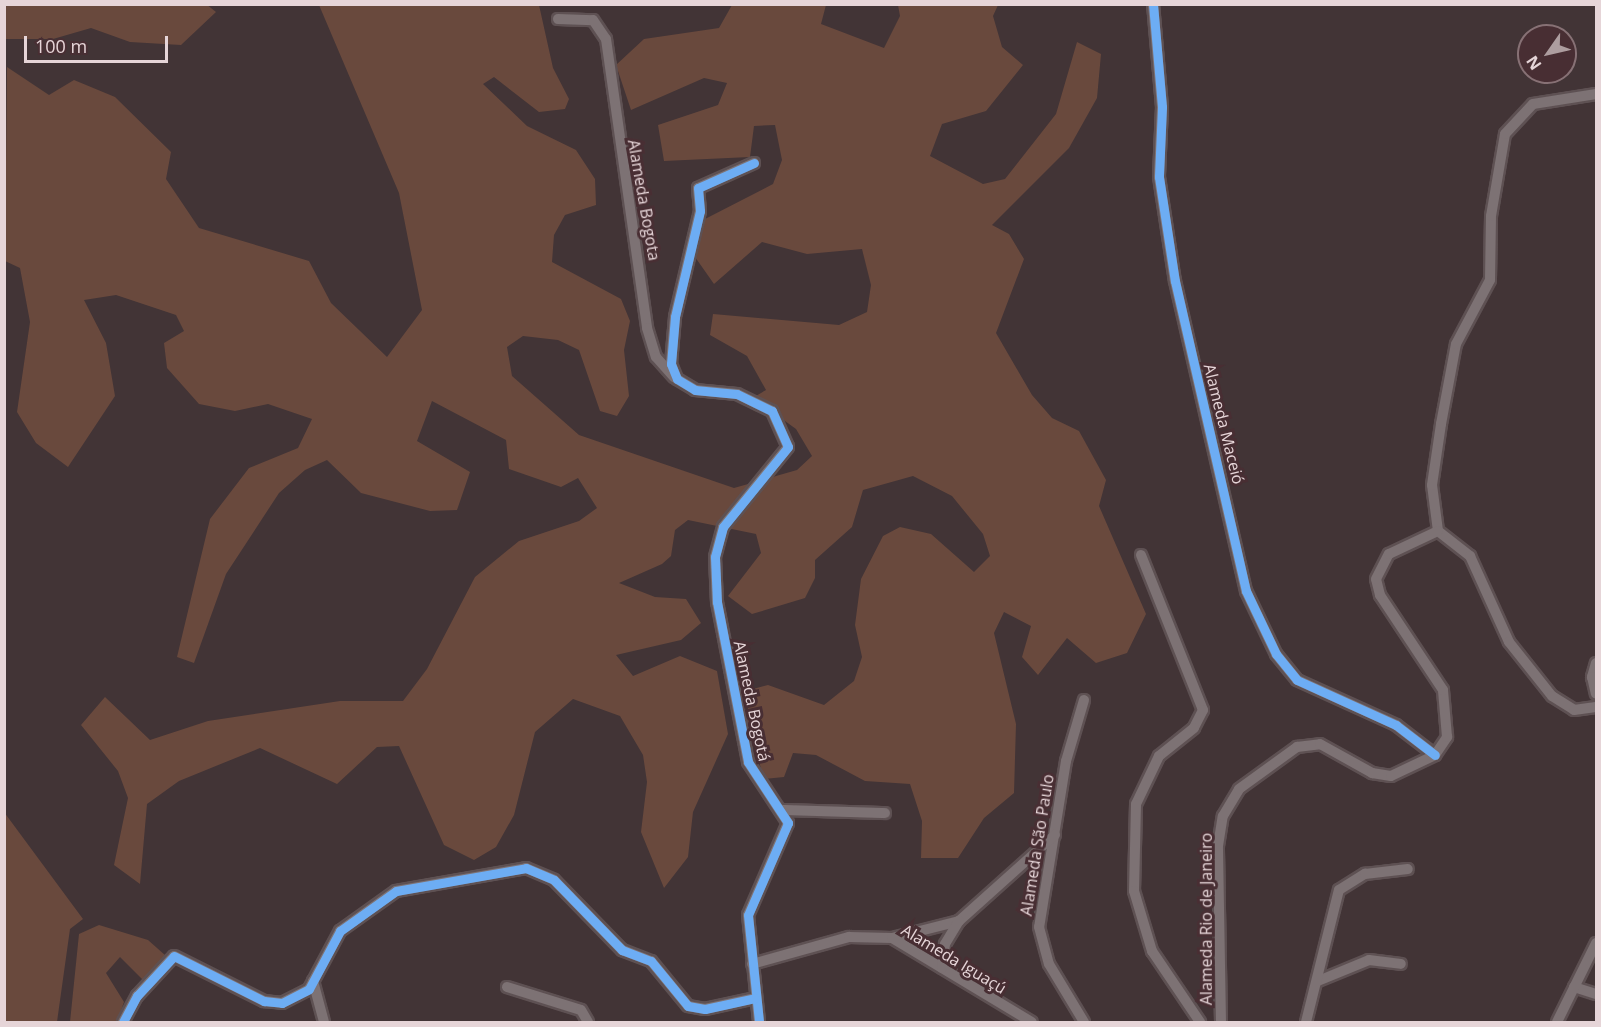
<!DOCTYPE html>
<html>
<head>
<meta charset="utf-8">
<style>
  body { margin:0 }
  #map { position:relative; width:1601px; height:1027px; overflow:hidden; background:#423436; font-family:"Open Sans",sans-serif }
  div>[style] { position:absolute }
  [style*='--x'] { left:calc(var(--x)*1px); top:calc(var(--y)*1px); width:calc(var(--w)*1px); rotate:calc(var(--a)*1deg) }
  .green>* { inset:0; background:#69493d }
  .roads { filter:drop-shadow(2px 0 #5e5153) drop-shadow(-2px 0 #5e5153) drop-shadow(0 2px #5e5153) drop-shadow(0 -2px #5e5153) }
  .minor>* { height:10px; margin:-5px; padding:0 5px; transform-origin:5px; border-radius:5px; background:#7d7274 }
  .cycleway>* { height:9px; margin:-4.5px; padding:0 4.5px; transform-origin:4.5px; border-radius:4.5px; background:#6dadf4 }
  span { translate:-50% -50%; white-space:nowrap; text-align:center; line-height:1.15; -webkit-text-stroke:6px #482e33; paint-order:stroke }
  .street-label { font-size:16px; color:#e6d5d8 }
  .frame { position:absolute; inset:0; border:6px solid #e6d5d8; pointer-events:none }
  .north { position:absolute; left:1517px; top:24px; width:60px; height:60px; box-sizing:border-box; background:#482e33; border:2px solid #877175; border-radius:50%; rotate:236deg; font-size:16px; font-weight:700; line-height:24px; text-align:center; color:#e6d5d8 }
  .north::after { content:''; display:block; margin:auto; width:21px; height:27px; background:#ad9d9f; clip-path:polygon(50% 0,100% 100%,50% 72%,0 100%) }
  .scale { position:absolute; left:24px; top:36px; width:144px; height:27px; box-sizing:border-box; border:3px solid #e6d5d8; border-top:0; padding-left:8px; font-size:18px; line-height:21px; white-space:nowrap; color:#e6d5d8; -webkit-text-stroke:4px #482e33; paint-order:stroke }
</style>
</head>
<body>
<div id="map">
  <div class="green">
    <div style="clip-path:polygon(206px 4px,216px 12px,181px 45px,130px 42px,91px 28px,53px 39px,5px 39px,5px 5px)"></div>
    <div style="clip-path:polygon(319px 5px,539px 5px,553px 68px,569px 99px,565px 109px,539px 112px,494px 77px,483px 84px,527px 126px,576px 150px,595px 179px,596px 205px,565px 215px,554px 235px,552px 262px,621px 299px,630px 321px,624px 350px,629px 396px,617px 416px,600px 411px,579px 350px,558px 340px,523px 336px,507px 347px,512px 376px,579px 435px,734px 488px,797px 470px,812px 456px,796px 429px,778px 416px,754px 411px,749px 400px,766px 390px,747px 356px,710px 335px,713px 314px,839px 325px,867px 312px,871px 285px,862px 249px,807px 254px,762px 242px,714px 284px,688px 247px,705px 219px,773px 184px,782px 160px,775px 125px,754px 126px,750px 157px,664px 161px,658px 125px,718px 105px,727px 83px,704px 78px,631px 110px,616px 65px,644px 39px,719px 28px,732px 5px,826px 5px,821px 24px,884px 48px,900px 16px,898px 5px,998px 5px,993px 16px,1002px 47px,1023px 65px,986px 111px,942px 124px,930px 156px,983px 184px,1005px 179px,1056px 114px,1077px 42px,1101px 54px,1097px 98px,1069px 148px,992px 225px,1009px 234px,1024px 259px,996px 333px,1032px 395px,1052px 418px,1079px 431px,1106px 480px,1099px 506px,1146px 614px,1127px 653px,1096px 663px,1067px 638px,1038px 675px,1022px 657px,1031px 626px,1004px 612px,994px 633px,1016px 724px,1014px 793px,984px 818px,958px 858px,921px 858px,922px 821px,910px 784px,865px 781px,816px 755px,793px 753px,784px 777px,764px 779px,746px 716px,753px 689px,768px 685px,824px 705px,854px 681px,862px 657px,855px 625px,861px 579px,883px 536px,900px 527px,931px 534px,974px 572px,990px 556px,983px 534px,952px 496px,913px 476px,863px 490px,852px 527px,815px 560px,815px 578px,805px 598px,752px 614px,728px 596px,761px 553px,756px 534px,688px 520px,675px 530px,671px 556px,662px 564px,619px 583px,655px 597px,686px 599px,701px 623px,681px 640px,616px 655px,633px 676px,680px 656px,717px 671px,728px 734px,693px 812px,688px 857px,664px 888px,641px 832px,647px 782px,643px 755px,620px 716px,573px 699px,535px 732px,514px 815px,496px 847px,474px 860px,444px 845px,399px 746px,377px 747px,337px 784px,260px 748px,179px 781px,147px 804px,140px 884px,114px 865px,128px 798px,118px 771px,81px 725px,105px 697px,150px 740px,208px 721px,340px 701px,403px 701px,427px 669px,475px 577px,519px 541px,579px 521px,597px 508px,578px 478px,561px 487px,509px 469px,506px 440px,432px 401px,417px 441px,470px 472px,457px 510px,430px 511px,361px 493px,327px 460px,305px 470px,279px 493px,226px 574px,194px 663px,177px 657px,210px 519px,249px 468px,298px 448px,312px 419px,268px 404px,235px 411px,199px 404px,167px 368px,164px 343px,184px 331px,176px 315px,116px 295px,84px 300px,106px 343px,115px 396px,68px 467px,36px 443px,17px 412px,30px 322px,20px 268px,5px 261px,7px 67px,49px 95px,74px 80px,115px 97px,171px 152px,166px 179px,199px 228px,309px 261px,331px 303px,387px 357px,422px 310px,399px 193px)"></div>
    <div style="clip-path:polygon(4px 812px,83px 919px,70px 929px,57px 1022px,5px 1022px)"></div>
    <div style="clip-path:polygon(99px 925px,148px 940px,166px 956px,144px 981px,120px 957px,106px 973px,124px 1002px,117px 1022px,70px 1022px,79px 934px)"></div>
  </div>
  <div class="roads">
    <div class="minor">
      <div style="--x:1153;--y:4;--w:103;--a:85"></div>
      <div style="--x:1162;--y:107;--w:70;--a:92.5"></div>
      <div style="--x:1159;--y:177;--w:105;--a:81.3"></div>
      <div style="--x:1175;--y:281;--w:318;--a:77.1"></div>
      <div style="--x:1246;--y:591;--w:70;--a:64.5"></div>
      <div style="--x:1276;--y:654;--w:33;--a:51"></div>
      <div style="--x:1297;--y:680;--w:109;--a:24.4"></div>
      <div style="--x:1396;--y:725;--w:49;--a:37.6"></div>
      <div style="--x:558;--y:19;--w:35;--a:2"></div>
      <div style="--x:593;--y:20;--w:23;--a:56"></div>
      <div style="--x:606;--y:39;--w:292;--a:81.9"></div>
      <div style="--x:647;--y:328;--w:30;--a:73"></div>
      <div style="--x:656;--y:357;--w:27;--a:48"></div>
      <div style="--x:754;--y:163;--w:61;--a:155.9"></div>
      <div style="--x:698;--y:188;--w:23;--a:85"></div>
      <div style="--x:700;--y:211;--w:109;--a:103.3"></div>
      <div style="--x:675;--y:317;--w:47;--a:94.9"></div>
      <div style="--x:671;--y:364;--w:16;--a:68"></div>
      <div style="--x:677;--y:379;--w:21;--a:31"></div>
      <div style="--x:695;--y:390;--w:42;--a:5.4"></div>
      <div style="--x:737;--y:394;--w:39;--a:26"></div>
      <div style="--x:772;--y:411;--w:39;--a:66"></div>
      <div style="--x:788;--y:447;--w:103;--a:129.1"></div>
      <div style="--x:723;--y:527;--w:31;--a:105"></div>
      <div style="--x:715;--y:557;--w:45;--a:87.5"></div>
      <div style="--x:717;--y:602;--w:163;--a:79"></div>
      <div style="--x:748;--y:762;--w:73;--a:56.7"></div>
      <div style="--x:788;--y:823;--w:100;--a:113.5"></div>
      <div style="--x:748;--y:915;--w:108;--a:84.1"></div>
      <div style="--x:1438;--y:531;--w:46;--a:-97.4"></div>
      <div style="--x:1432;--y:485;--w:62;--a:-81.6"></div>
      <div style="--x:1441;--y:424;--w:81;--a:-79.4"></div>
      <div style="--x:1456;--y:344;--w:72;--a:-62"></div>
      <div style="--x:1490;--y:280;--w:64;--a:-89.1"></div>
      <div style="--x:1491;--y:216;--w:83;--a:-80.3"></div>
      <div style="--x:1505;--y:134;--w:41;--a:-47"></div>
      <div style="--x:1533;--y:104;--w:64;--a:-9"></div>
      <div style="--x:1438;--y:531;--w:41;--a:38"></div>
      <div style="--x:1470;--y:556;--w:94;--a:65.6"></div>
      <div style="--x:1509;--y:642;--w:69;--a:51.5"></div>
      <div style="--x:1552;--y:696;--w:26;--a:32"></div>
      <div style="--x:1574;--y:710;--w:22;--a:-8"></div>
      <div style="--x:1141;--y:555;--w:167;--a:68.2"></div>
      <div style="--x:1203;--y:710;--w:20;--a:117"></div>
      <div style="--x:1194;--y:728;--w:45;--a:141.3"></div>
      <div style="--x:1159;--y:756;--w:53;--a:115.6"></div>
      <div style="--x:1136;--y:804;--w:87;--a:91.3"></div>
      <div style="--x:1134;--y:891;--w:63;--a:73.3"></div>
      <div style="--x:1152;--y:951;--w:86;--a:55.9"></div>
      <div style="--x:1596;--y:663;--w:15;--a:106"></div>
      <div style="--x:1592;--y:677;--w:17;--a:77"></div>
      <div style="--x:1084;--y:700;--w:64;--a:106.4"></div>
      <div style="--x:1066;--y:761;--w:168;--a:99.2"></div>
      <div style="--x:1039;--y:927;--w:38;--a:75"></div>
      <div style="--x:1049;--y:964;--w:68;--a:58.9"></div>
      <div style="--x:781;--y:810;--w:104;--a:1.7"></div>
      <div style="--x:892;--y:938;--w:69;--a:-14.2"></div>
      <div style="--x:959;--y:921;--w:129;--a:-41.9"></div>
      <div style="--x:752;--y:964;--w:101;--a:-15.6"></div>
      <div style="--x:849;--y:937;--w:43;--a:1.3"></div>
      <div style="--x:892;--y:938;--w:163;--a:31"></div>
      <div style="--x:942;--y:968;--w:24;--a:-83"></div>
      <div style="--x:945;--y:944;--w:27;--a:-59"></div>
      <div style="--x:313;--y:981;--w:42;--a:75"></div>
      <div style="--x:1318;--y:981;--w:55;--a:-22.4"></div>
      <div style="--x:1369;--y:960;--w:32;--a:7"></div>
      <div style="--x:507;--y:987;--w:77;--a:17.3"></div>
      <div style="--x:581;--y:1010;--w:14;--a:60"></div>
      <div style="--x:1574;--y:987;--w:23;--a:18"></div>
      <div style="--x:123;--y:1022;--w:30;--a:-62"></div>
      <div style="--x:137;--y:996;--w:54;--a:-47.2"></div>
      <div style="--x:174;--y:956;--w:101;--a:26.6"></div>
      <div style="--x:264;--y:1001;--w:18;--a:6"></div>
      <div style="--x:282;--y:1003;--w:30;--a:-27"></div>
      <div style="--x:309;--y:989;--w:66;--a:-61.9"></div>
      <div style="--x:340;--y:931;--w:69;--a:-35.5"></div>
      <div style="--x:396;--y:891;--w:132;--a:-10"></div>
      <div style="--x:526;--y:868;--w:30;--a:23"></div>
      <div style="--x:554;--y:880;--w:98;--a:45.8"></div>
      <div style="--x:622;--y:950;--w:31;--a:21"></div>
      <div style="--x:651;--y:961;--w:58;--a:50.6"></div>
      <div style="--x:688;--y:1006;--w:17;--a:10"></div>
      <div style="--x:705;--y:1009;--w:51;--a:-12.4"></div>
      <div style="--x:1221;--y:1022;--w:176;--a:-91"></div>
      <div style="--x:1218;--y:846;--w:30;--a:-81"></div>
      <div style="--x:1223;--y:816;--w:31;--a:-59"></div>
      <div style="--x:1239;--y:789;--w:72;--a:-35.9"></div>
      <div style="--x:1297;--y:747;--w:23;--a:-7"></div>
      <div style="--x:1320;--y:744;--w:60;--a:29.1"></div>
      <div style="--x:1372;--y:773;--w:19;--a:9"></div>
      <div style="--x:1391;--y:776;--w:49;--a:-25.5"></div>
      <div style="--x:1435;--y:755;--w:22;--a:-56"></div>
      <div style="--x:1447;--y:737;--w:47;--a:-94.9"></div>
      <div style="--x:1443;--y:690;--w:114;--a:-123.6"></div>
      <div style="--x:1380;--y:595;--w:16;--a:-104"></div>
      <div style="--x:1376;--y:579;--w:28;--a:-63"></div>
      <div style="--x:1389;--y:554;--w:54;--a:-25.1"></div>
      <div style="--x:1306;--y:1022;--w:136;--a:-76"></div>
      <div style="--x:1339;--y:890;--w:31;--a:-32"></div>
      <div style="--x:1365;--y:874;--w:43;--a:-6.6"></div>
      <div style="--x:1557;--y:1022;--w:88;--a:-63.7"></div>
    </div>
  </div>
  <div class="cycleway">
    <div style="--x:1153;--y:4;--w:103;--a:85"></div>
    <div style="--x:1162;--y:107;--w:70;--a:92.5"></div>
    <div style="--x:1159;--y:177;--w:105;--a:81.3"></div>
    <div style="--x:1175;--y:281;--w:318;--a:77.1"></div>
    <div style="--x:1246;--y:591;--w:70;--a:64.5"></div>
    <div style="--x:1276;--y:654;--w:33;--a:51"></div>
    <div style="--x:1297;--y:680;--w:109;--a:24.4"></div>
    <div style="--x:1396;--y:725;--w:49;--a:37.6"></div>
    <div style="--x:754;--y:163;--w:61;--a:155.9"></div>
    <div style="--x:698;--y:188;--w:23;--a:85"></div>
    <div style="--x:700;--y:211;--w:109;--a:103.3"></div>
    <div style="--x:675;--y:317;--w:47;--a:94.9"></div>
    <div style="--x:671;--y:364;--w:16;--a:68"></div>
    <div style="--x:677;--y:379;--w:21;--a:31"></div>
    <div style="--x:695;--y:390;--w:42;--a:5.4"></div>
    <div style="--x:737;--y:394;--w:39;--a:26"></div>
    <div style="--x:772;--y:411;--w:39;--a:66"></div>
    <div style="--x:788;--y:447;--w:103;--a:129.1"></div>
    <div style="--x:723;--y:527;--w:31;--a:105"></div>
    <div style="--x:715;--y:557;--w:45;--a:87.5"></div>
    <div style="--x:717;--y:602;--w:163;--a:79"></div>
    <div style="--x:748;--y:762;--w:73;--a:56.7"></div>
    <div style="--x:788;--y:823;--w:100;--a:113.5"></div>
    <div style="--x:748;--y:915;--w:108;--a:84.1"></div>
    <div style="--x:123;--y:1022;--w:30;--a:-62"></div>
    <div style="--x:137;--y:996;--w:54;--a:-47.2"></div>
    <div style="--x:174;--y:956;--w:101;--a:26.6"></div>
    <div style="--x:264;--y:1001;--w:18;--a:6"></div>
    <div style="--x:282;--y:1003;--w:30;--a:-27"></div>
    <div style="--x:309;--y:989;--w:66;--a:-61.9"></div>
    <div style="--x:340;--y:931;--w:69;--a:-35.5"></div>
    <div style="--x:396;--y:891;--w:132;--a:-10"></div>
    <div style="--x:526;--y:868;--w:30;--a:23"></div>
    <div style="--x:554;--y:880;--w:98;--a:45.8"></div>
    <div style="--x:622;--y:950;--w:31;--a:21"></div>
    <div style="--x:651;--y:961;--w:58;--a:50.6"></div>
    <div style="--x:688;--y:1006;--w:17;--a:10"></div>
    <div style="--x:705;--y:1009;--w:51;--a:-12.4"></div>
  </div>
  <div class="street-label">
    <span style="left:644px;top:200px;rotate:80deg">Alameda Bogota</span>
    <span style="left:1224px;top:424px;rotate:76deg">Alameda Maceió</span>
    <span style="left:752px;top:701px;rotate:78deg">Alameda Bogotá</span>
    <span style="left:1037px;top:845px;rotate:-81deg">Alameda São Paulo</span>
    <span style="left:1206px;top:919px;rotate:-90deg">Alameda Rio de Janeiro</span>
    <span style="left:954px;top:959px;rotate:31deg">Alameda Iguaçú</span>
  </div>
  <div class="frame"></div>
  <div class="north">N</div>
  <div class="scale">100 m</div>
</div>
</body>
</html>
